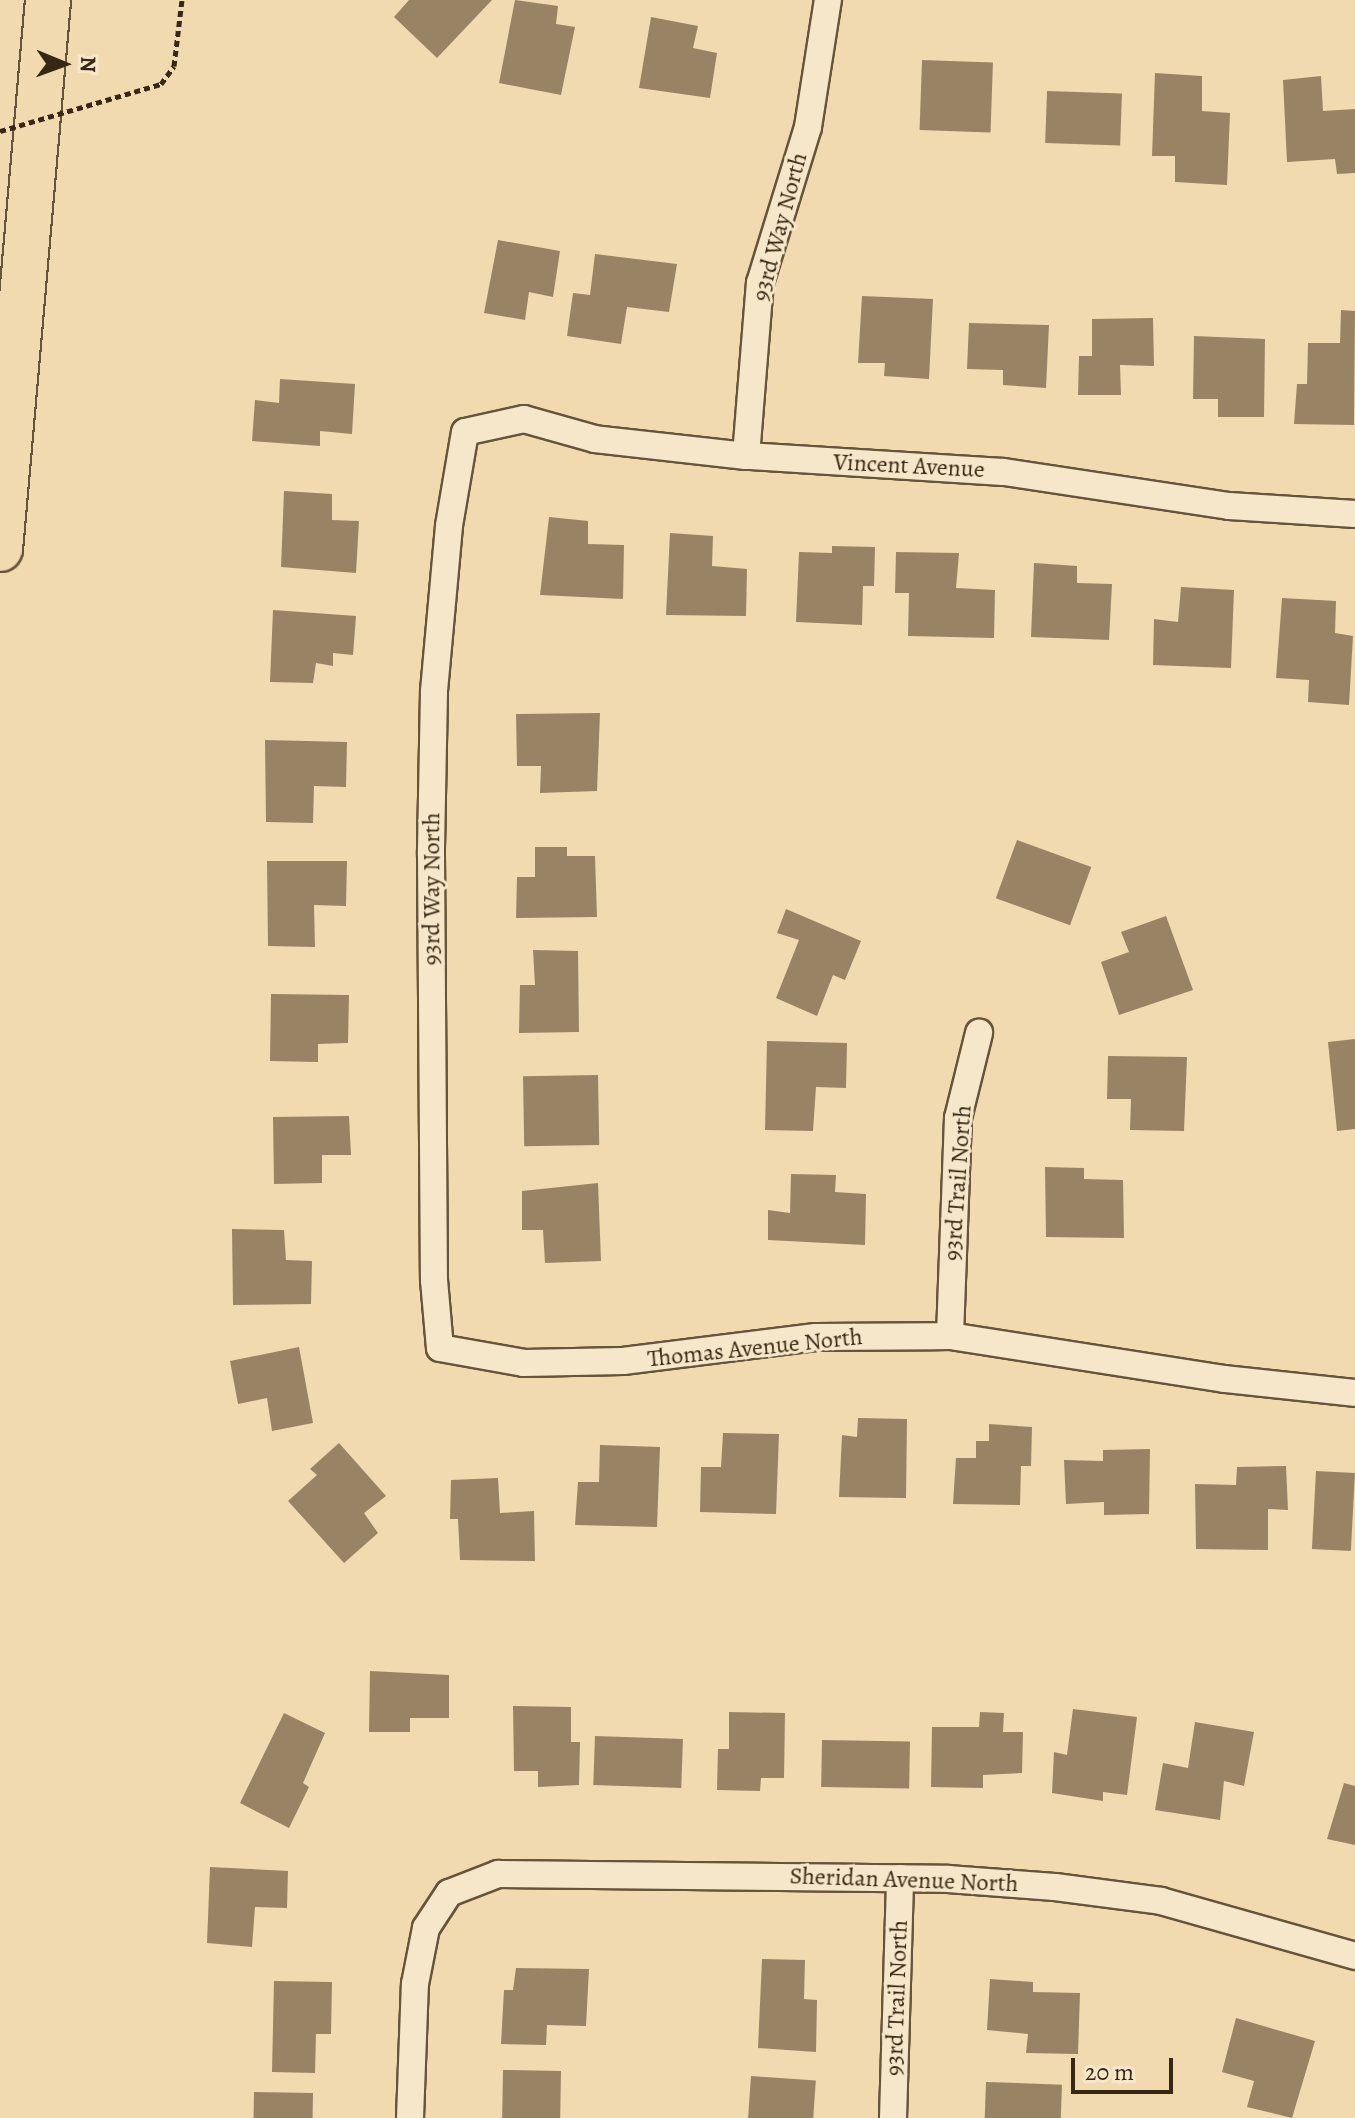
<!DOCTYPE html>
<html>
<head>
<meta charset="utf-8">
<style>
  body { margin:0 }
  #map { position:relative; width:1355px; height:2118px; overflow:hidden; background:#f1daaf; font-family:Alegreya,serif }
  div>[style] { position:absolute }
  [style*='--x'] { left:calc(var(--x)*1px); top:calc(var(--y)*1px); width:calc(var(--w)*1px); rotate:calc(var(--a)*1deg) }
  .building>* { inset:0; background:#988465; transform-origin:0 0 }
  .roads { filter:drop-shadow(2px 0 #66543b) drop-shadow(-2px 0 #66543b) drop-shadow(0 2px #66543b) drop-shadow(0 -2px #66543b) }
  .street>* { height:26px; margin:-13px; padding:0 13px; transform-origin:13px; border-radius:13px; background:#f6e7cb }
  .highway>* { height:44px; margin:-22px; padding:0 22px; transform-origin:22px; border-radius:22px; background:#f1daaf }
  .path-bridge>* { height:5px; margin-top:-2.5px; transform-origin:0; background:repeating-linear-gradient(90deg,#382714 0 6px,transparent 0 10px) }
  span { translate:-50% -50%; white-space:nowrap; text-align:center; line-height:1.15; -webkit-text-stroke:6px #f6e7cb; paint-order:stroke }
  .street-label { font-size:24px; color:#382714 }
  .north { position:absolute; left:24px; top:24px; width:80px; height:80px; -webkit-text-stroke:6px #f6e7cb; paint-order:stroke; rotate:91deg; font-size:22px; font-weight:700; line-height:32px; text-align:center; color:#382714 }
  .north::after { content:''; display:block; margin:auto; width:28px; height:36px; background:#382714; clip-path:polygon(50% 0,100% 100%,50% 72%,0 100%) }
  .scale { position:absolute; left:1071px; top:2058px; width:102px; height:36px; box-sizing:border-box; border:4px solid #382714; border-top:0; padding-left:10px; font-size:24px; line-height:28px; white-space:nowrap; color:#382714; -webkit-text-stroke:6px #f6e7cb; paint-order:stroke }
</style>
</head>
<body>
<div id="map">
  <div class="building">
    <div style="clip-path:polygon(409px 0,492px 0,437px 58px,394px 17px)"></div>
    <div style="clip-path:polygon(515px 0,558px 6px,556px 24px,575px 27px,561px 95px,499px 83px)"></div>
    <div style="clip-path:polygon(651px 17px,698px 26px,693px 48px,717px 53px,710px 98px,639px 88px)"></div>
    <div style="left:922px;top:60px;width:71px;height:70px;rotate:2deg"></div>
    <div style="clip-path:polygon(1155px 73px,1202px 76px,1202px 111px,1230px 113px,1227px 185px,1175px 182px,1175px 156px,1152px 156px)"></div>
    <div style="clip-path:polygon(1321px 76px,1323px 111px,1355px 109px,1355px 173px,1337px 174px,1335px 159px,1287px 162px,1283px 80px)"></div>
    <div style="left:1047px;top:91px;width:75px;height:52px;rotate:2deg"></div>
    <div style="clip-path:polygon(498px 240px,560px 251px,553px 297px,529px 292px,525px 320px,484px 313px)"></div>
    <div style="clip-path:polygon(595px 254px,677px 264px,669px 312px,627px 307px,621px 344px,567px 336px,573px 293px,590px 295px)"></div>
    <div style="clip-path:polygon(862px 296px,933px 299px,929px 379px,884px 376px,885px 363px,858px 363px)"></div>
    <div style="clip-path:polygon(1341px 310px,1355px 311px,1354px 425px,1294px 424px,1297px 384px,1307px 384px,1308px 343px,1340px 343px)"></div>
    <div style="clip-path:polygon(1153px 318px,1154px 366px,1120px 365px,1121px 395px,1078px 395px,1079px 356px,1092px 356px,1092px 319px)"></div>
    <div style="clip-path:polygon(969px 323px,1049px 325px,1046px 388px,1003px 385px,1003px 370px,967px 369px)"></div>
    <div style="clip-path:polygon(1194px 336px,1265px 339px,1264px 417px,1218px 417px,1218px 399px,1193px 399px)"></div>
    <div style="clip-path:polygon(280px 379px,355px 384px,352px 434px,320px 431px,320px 446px,252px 441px,255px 400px,279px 403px)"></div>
    <div style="clip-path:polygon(284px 491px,332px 494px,332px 520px,359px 521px,356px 573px,281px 567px)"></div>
    <div style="clip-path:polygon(549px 517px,588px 521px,588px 544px,624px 545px,623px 599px,540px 595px)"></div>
    <div style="clip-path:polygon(670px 533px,713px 536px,712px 566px,747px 569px,746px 616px,666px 615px)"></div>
    <div style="clip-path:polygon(832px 546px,875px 547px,874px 586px,863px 586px,862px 625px,796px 622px,799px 552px,832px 553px)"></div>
    <div style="clip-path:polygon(896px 552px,959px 553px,956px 588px,995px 590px,994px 638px,908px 636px,909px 593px,895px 593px)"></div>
    <div style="clip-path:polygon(1034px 563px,1077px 566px,1077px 583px,1112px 584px,1109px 640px,1031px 637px)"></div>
    <div style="clip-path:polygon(1181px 587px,1234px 590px,1231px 668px,1153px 665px,1154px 619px,1178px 622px)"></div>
    <div style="clip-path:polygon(1282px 598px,1336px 601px,1335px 633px,1353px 636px,1349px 705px,1308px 702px,1309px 680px,1276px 678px)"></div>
    <div style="clip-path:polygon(273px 610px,356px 616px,353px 655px,333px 653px,333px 666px,316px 663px,313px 683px,270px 682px)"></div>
    <div style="clip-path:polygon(600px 713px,597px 791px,540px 793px,541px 766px,517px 766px,516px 714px)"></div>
    <div style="clip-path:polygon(265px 740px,347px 742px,346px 787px,314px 786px,313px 823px,266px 822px)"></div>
    <div style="left:1017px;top:840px;width:79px;height:62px;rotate:20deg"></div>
    <div style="clip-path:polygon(535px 847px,567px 847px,567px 856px,595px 856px,597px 917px,516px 918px,517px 877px,535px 877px)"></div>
    <div style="clip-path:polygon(267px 861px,347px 861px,346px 906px,314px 905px,315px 947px,268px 946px)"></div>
    <div style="clip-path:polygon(786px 909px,861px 941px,845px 980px,833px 975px,817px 1016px,776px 998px,799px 940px,777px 933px)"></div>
    <div style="clip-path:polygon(1166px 916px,1193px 990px,1119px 1015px,1101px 962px,1129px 952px,1121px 932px)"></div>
    <div style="clip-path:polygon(533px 950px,578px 951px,579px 1032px,519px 1033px,520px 985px,535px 985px)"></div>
    <div style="clip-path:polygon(271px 994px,349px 995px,348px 1043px,318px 1044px,318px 1062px,270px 1061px)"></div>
    <div style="clip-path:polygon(1355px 1039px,1355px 1129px,1337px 1131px,1328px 1042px)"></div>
    <div style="clip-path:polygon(767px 1041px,847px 1043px,846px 1088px,816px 1087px,813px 1131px,765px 1130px)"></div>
    <div style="clip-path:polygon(1108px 1056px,1187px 1057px,1184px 1131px,1130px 1130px,1131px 1099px,1107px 1099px)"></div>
    <div style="left:598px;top:1075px;width:70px;height:75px;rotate:89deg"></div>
    <div style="clip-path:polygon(349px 1116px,351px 1155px,322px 1155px,322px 1183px,274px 1184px,273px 1117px)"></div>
    <div style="clip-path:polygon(1045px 1167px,1084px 1168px,1084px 1179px,1123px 1180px,1124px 1238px,1046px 1237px)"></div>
    <div style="clip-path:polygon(791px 1174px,836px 1175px,835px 1192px,866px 1194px,865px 1245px,768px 1240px,768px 1210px,790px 1213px)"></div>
    <div style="clip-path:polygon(598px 1183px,601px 1261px,545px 1263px,543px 1230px,522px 1230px,522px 1191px)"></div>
    <div style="clip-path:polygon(232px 1229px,284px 1230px,286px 1260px,312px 1261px,311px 1304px,233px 1305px)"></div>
    <div style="clip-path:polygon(299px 1347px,313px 1423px,272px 1431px,267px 1398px,238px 1404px,230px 1361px)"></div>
    <div style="clip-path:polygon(858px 1418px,907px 1419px,906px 1498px,839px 1497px,842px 1435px,857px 1437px)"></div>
    <div style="clip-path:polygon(989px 1424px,1032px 1427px,1031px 1466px,1021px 1466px,1020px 1505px,953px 1504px,956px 1458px,976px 1458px,976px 1441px,989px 1441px)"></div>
    <div style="clip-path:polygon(723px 1433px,779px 1434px,776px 1514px,700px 1512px,701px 1467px,721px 1467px)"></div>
    <div style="clip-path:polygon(339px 1443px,386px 1496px,364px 1513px,378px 1533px,344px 1563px,288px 1501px,317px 1475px,310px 1469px)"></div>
    <div style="clip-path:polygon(600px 1445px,660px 1447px,657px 1527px,575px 1525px,578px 1482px,599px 1482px)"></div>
    <div style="clip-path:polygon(1150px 1449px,1149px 1514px,1104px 1515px,1104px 1502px,1066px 1504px,1064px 1460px,1103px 1461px,1103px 1450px)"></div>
    <div style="clip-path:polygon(1286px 1466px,1288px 1510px,1268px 1509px,1268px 1550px,1196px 1549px,1195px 1484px,1236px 1485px,1237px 1467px)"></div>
    <div style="left:1316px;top:1471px;width:39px;height:78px;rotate:3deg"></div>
    <div style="clip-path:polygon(498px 1478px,500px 1513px,534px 1511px,535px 1561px,460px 1560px,458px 1519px,450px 1519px,451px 1480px)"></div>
    <div style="clip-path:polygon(370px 1671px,449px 1675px,449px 1718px,410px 1718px,410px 1732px,369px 1732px)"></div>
    <div style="clip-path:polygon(513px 1706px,571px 1707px,571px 1742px,580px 1742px,579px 1785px,538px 1787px,538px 1771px,514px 1771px)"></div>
    <div style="clip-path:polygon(1073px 1709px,1137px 1717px,1127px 1795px,1103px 1792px,1103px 1801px,1052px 1793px,1054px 1752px,1067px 1755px)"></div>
    <div style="clip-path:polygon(729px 1712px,785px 1713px,784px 1778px,761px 1778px,760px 1791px,717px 1790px,718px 1749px,729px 1749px)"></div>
    <div style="clip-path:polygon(980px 1712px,1004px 1713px,1003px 1732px,1023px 1732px,1022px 1773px,983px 1775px,983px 1788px,931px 1787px,932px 1727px,979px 1727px)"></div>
    <div style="clip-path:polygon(284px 1713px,325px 1733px,303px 1783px,309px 1787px,289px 1828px,240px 1803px)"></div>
    <div style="clip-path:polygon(1195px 1722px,1254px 1732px,1244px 1786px,1224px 1781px,1220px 1820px,1155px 1810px,1163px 1763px,1188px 1768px)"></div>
    <div style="left:595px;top:1736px;width:88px;height:49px;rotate:2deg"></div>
    <div style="left:822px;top:1740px;width:88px;height:47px;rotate:1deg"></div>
    <div style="clip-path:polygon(1344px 1783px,1355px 1786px,1355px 1845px,1327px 1839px)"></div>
    <div style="clip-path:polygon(210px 1867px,288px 1871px,287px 1908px,255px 1907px,252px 1947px,207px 1943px)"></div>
    <div style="clip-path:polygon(762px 1959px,805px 1960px,804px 1999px,817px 2000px,816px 2052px,758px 2048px)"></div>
    <div style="clip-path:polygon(516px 1968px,589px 1969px,586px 2026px,547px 2025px,546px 2045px,501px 2044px,504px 1990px,513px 1990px)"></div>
    <div style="clip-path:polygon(990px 1979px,1033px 1982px,1033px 1992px,1080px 1993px,1078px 2054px,1026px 2053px,1028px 2034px,987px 2030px)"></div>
    <div style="clip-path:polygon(274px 1981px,332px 1982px,331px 2034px,316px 2034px,315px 2073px,272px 2072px)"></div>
    <div style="clip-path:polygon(1236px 2018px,1315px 2041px,1292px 2118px,1247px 2107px,1254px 2081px,1222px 2072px)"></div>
    <div style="left:503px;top:2070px;width:58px;height:48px;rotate:1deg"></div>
    <div style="left:751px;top:2076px;width:65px;height:42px;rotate:4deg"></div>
    <div style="left:986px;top:2082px;width:76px;height:36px;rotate:2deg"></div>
    <div style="left:254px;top:2092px;width:59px;height:26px;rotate:1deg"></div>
  </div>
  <div class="roads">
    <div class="street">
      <div style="--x:746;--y:456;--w:174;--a:-85.4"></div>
      <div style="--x:760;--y:283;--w:163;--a:-72.9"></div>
      <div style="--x:808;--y:127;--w:129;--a:-81.1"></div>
      <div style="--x:1355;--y:514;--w:126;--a:-176.4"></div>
      <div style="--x:1229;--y:506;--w:229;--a:-171.4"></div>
      <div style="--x:1003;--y:472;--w:257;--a:-176.4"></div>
      <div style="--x:746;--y:456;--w:152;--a:-173.6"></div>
      <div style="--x:595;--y:439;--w:74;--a:-164.3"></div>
      <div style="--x:524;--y:419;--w:60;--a:167.6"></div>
      <div style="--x:465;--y:432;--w:95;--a:99.7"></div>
      <div style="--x:449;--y:526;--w:167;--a:95.2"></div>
      <div style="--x:434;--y:692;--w:163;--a:91.1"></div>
      <div style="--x:431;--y:855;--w:425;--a:89.6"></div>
      <div style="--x:434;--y:1280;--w:68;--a:85"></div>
      <div style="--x:440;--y:1348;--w:85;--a:10.1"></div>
      <div style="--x:524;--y:1363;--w:99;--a:-1.2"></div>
      <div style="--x:623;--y:1361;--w:194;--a:-7.1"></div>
      <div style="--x:816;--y:1337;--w:134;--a:-0.4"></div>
      <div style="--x:950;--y:1336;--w:278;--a:8.9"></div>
      <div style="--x:1225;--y:1379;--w:131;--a:6.1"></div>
      <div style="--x:950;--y:1336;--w:218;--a:-87.9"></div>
      <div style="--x:958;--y:1118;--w:88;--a:-76.1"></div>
      <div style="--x:410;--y:2118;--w:134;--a:-87.9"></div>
      <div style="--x:415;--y:1984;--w:57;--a:-78.9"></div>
      <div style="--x:426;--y:1928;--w:42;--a:-56.7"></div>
      <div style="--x:449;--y:1893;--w:53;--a:-21.2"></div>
      <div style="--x:498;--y:1874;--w:450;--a:0.6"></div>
      <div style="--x:948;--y:1879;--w:107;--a:4.3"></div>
      <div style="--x:1055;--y:1887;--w:107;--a:7.5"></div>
      <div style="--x:1161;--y:1901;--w:202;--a:15.8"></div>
      <div style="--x:893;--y:2118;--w:240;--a:-88.3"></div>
    </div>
    <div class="highway">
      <div style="--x:0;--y:549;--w:551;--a:-85"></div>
    </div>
  </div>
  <div class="path-bridge">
    <div style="--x:0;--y:131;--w:168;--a:-16.3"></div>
    <div style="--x:161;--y:84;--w:22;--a:-54"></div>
    <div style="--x:174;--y:66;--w:66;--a:-83.1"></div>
  </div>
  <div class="street-label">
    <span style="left:780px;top:227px;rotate:-75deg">93rd Way North</span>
    <span style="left:909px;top:466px;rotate:3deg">Vincent Avenue</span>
    <span style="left:432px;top:889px;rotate:-90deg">93rd Way North</span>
    <span style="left:958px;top:1183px;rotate:-86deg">93rd Trail North</span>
    <span style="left:755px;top:1348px;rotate:-6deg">Thomas Avenue North</span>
    <span style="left:904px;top:1880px;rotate:2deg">Sheridan Avenue North</span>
    <span style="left:897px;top:1998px;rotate:-88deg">93rd Trail North</span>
  </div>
  <div class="north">N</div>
  <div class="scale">20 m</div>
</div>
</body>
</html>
